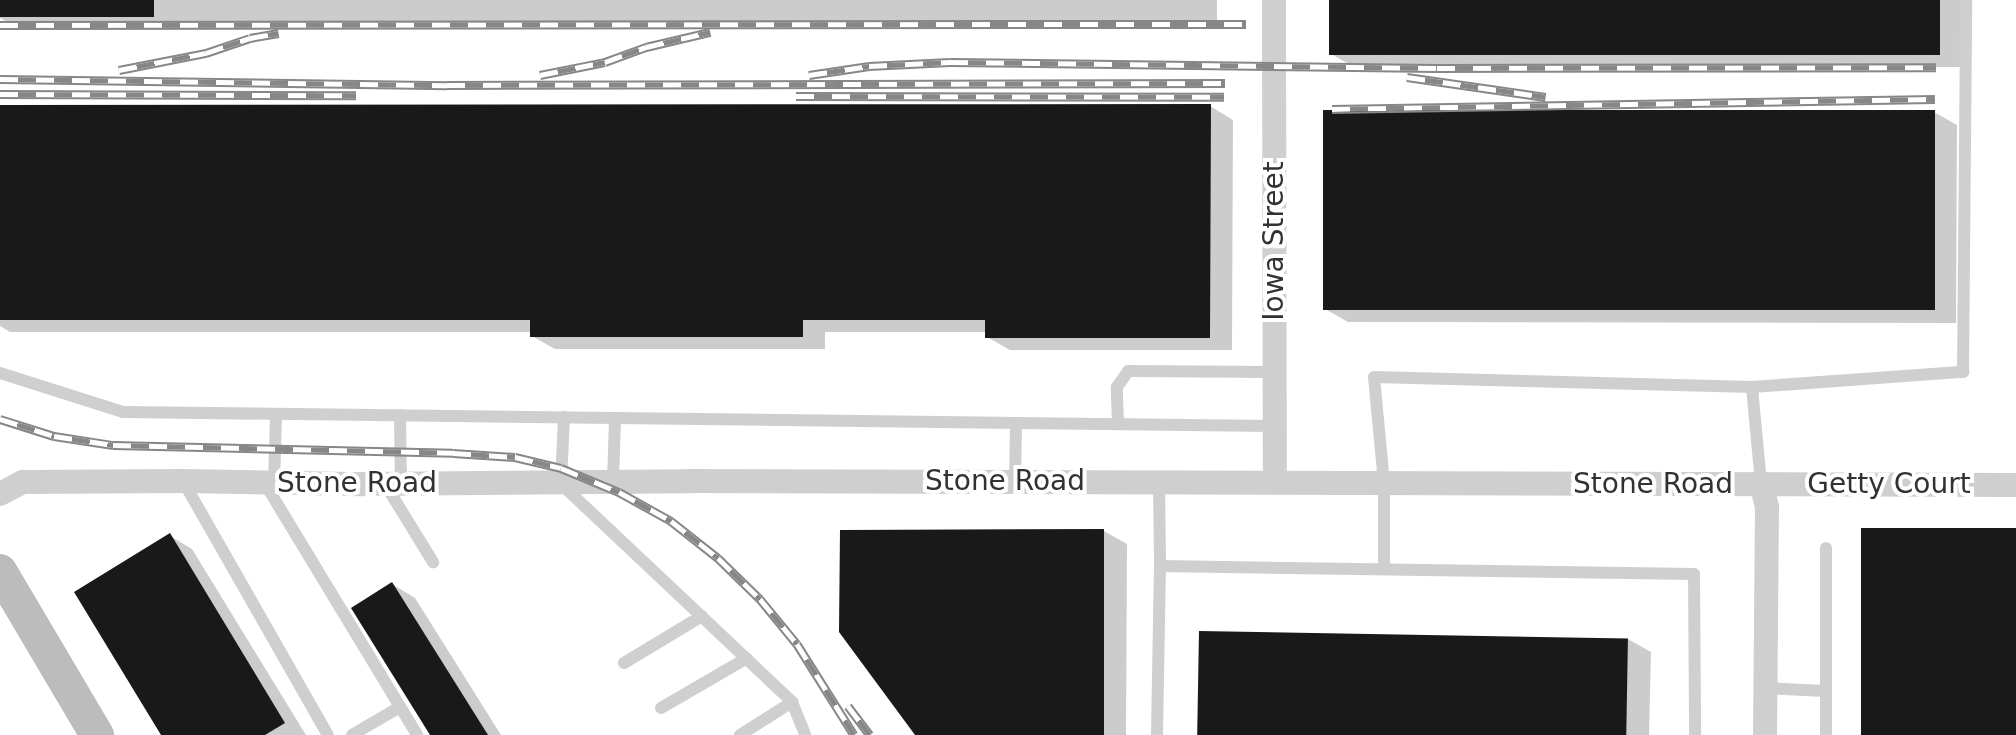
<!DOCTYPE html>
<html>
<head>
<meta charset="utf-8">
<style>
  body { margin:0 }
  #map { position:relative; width:2016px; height:735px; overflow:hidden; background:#fff; font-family:"DejaVu Sans",sans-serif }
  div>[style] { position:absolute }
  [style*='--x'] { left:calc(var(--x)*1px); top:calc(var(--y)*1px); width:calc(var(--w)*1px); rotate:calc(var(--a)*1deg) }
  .shadow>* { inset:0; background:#0003 }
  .building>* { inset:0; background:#191919; transform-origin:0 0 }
  .lane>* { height:12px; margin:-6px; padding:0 6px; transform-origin:6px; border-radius:6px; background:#cfcfcf }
  .street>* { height:24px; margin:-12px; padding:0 12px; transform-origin:12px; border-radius:12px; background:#cfcfcf }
  .secondary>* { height:34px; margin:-17px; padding:0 17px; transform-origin:17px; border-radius:17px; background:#bcbcbc }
  .rail>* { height:9px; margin-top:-4.5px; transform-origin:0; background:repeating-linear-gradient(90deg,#fff 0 18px,#878787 0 36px); box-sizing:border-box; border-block:2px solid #878787 }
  span { translate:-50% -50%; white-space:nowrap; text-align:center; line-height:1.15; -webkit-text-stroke:8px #fff; paint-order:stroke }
  .street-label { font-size:28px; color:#323232 }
</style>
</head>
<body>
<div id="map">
  <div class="shadow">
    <div style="clip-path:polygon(0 0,1217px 0,1217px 22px,20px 29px,0 18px)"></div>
    <div style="clip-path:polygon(1331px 0,1962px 0,1962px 67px,1354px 67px,1331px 54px)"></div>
    <div style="clip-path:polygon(1210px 106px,1233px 120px,1232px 350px,1010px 350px,987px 337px,987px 332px,825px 332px,825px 349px,555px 349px,532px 336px,532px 332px,10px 332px,0 326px,0 107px)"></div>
    <div style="clip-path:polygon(1934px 112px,1957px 125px,1956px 323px,1348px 322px,1325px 309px)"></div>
    <div style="clip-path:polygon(1104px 531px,1127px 544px,1126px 735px,917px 735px)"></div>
    <div style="clip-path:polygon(170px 536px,192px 549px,306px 735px,163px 735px)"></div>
    <div style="clip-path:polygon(392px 584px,415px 598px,501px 735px,432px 735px)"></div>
    <div style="clip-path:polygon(1628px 639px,1651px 652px,1649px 735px,1199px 735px)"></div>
  </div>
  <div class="building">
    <div style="left:0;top:0;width:154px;height:17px"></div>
    <div style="left:1329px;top:0;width:611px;height:55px"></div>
    <div style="clip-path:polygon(1211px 104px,1210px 338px,985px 338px,985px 320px,803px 320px,803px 337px,530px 337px,530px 320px,0 320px,0 105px)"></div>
    <div style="left:1323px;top:110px;width:612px;height:200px"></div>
    <div style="left:2016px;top:528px;width:207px;height:155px;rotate:90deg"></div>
    <div style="clip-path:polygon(1104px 529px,1104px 735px,915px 735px,839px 632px,840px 530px)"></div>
    <div style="clip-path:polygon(170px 533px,285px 723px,265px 735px,161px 735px,74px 592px)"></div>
    <div style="clip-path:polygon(392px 582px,488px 735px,430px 735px,351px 608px)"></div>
    <div style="left:1199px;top:631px;width:429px;height:104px;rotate:1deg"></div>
  </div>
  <div class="lane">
    <div style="--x:0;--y:373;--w:129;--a:17.6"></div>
    <div style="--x:123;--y:412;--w:1152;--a:0.7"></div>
    <div style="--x:400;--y:415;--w:69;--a:89.2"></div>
    <div style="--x:564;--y:417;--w:67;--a:92.6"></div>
    <div style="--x:561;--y:484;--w:318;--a:43.3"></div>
    <div style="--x:792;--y:702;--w:35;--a:68"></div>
    <div style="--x:1118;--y:424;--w:37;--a:-92"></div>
    <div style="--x:1117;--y:387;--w:19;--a:-55"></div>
    <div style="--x:1128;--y:371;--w:146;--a:0.4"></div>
    <div style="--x:183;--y:481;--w:292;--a:60.3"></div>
    <div style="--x:1015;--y:481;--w:58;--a:-89"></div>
    <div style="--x:264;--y:482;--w:296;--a:58.8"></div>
    <div style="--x:613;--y:482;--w:64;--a:-88.2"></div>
    <div style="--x:1159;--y:482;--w:84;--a:89.3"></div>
    <div style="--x:274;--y:483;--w:69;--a:-88.3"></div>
    <div style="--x:1761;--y:483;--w:96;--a:-95.4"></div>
    <div style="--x:1752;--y:387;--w:212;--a:-4.1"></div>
    <div style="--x:1963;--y:372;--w:372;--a:-89.5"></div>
    <div style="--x:385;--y:484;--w:92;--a:58.4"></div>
    <div style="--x:1384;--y:567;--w:84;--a:-90"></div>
    <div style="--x:1384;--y:483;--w:106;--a:-95.4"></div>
    <div style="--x:1374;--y:377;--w:378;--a:1.5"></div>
    <div style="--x:624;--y:663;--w:91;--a:-31.1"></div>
    <div style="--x:1765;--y:688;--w:61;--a:2.8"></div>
    <div style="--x:661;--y:708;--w:99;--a:-30.2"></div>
    <div style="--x:352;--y:735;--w:56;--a:-30.3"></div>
    <div style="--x:740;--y:735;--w:62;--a:-32.4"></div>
    <div style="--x:1157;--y:735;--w:169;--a:-89"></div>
    <div style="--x:1160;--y:566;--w:534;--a:0.86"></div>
    <div style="--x:1694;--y:574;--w:161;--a:89.6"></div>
    <div style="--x:1826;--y:735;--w:187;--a:-90"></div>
  </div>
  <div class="street">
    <div style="--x:1274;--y:0;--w:482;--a:89.9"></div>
    <div style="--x:1761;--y:483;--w:25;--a:76"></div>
    <div style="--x:1767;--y:507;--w:228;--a:90.5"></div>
    <div style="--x:0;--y:494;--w:26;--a:-28"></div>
    <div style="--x:23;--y:482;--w:160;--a:-0.4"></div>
    <div style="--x:183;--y:481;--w:180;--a:1"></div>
    <div style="--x:363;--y:484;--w:327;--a:-0.5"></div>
    <div style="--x:690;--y:481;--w:1326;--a:0.17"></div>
  </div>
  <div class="secondary">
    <div style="--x:0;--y:571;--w:191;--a:59.4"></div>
  </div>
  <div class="rail">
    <div style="--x:0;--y:25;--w:1246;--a:-0.05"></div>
    <div style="--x:119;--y:70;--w:89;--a:-11.1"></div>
    <div style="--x:206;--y:53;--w:46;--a:-18.8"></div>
    <div style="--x:250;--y:38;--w:29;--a:-10"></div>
    <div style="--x:540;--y:75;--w:66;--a:-11.3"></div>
    <div style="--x:605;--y:62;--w:44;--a:-20.1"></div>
    <div style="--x:646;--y:47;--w:66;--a:-13.2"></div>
    <div style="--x:809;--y:75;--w:61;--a:-8.5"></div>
    <div style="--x:869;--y:66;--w:81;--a:-2.8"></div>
    <div style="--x:950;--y:62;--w:487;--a:0.7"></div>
    <div style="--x:1437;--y:68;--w:499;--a:-0.1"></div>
    <div style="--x:1407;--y:77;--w:140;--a:8.2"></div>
    <div style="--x:0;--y:79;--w:447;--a:0.8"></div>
    <div style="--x:447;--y:85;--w:778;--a:-0.15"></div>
    <div style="--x:0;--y:94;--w:356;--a:0.2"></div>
    <div style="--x:796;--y:96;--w:428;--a:0.1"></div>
    <div style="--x:1332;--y:109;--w:603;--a:-0.95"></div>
    <div style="--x:0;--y:419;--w:57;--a:17.5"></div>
    <div style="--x:54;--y:436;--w:60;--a:8.7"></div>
    <div style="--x:113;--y:445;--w:340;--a:1.3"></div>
    <div style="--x:453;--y:453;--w:62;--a:3.7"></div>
    <div style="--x:515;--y:457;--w:47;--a:13.4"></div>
    <div style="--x:561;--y:468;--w:63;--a:22.5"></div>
    <div style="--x:619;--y:492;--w:60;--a:29.1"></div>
    <div style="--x:671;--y:521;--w:60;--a:38.2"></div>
    <div style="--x:718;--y:558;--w:59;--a:44.3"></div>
    <div style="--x:760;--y:599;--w:58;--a:50.6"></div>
    <div style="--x:797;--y:644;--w:107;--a:57.9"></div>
    <div style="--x:848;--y:706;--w:36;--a:53"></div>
  </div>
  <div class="street-label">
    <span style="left:1274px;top:241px;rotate:-90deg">Iowa Street</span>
    <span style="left:1005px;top:481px">Stone Road</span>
    <span style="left:357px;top:483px">Stone Road</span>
    <span style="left:1653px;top:484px">Stone Road</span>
    <span style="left:1889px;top:484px">Getty Court</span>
  </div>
</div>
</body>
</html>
